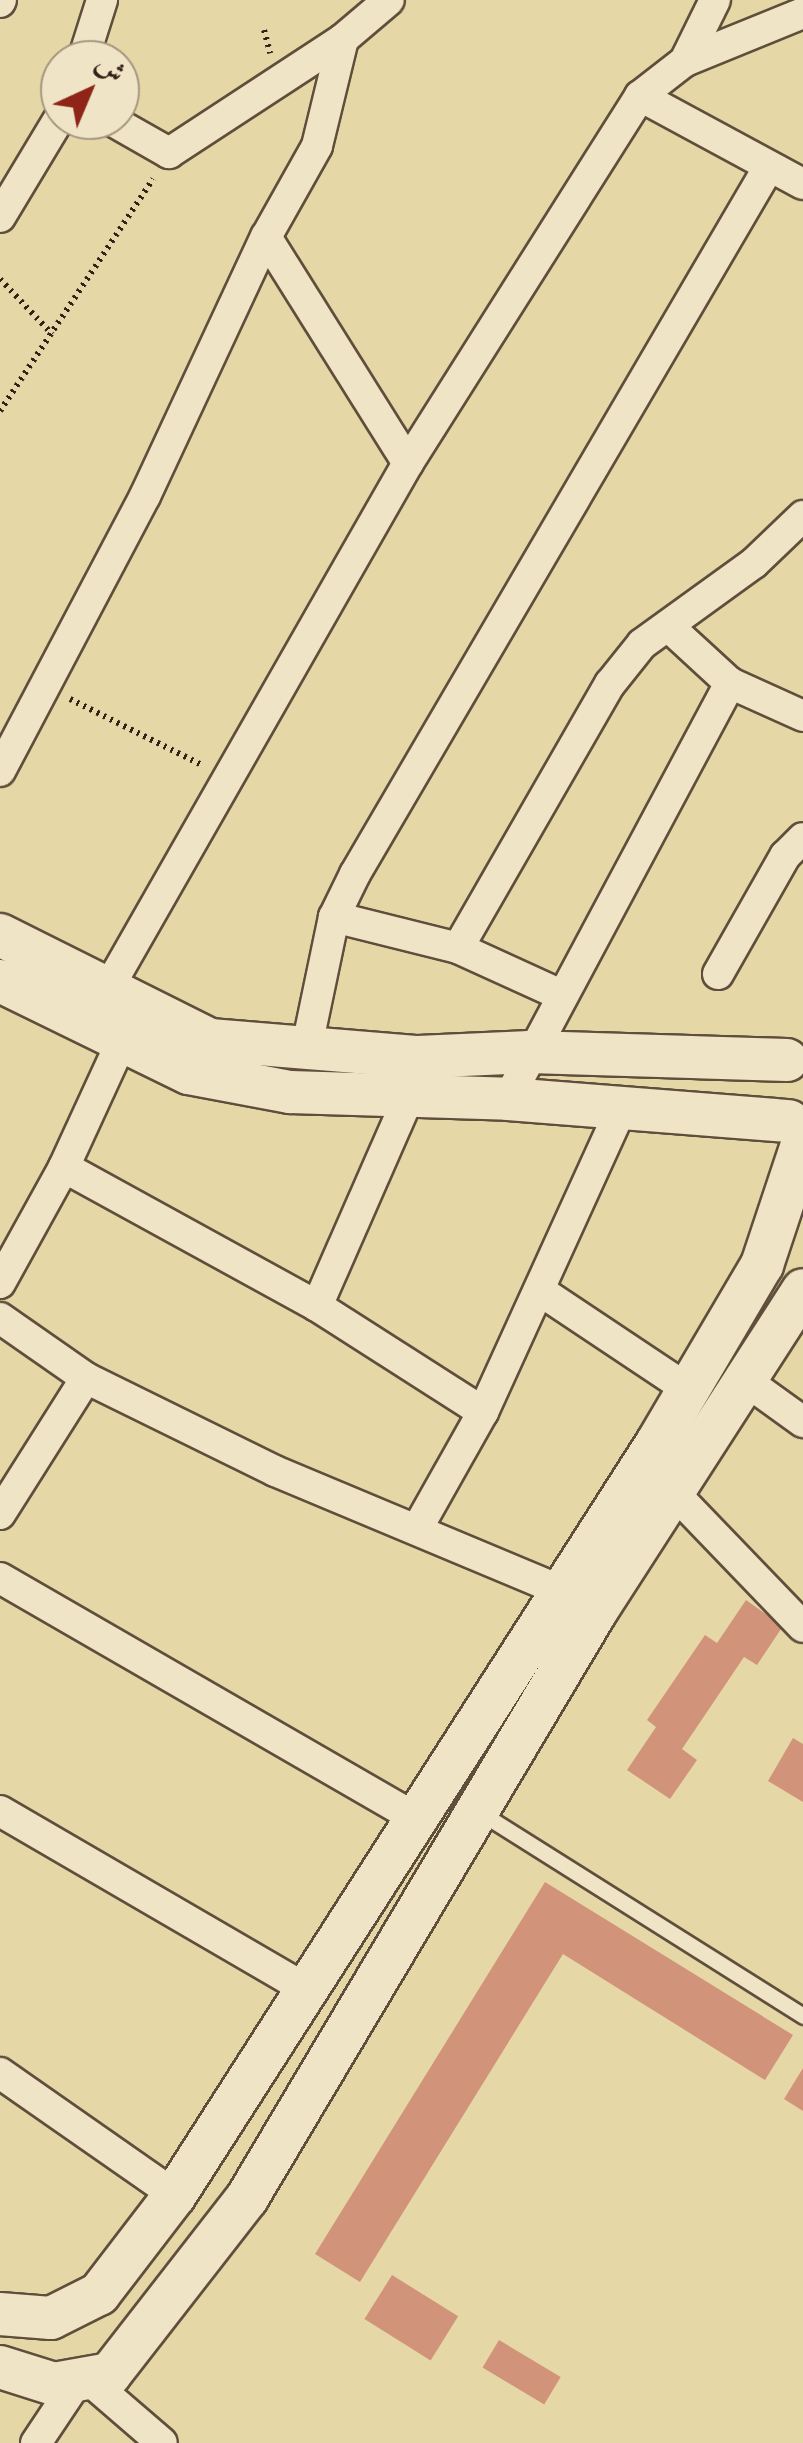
<!DOCTYPE html>
<html>
<head>
<meta charset="utf-8">
<style>
  body { margin:0 }
  #map { position:relative; width:803px; height:2443px; overflow:hidden; background:#e6d7a7; font-family:"Old Standard TT",Amiri,serif }
  div>[style] { position:absolute }
  [style*='--x'] { left:calc(var(--x)*1px); top:calc(var(--y)*1px); width:calc(var(--w)*1px); rotate:calc(var(--a)*1deg) }
  .building>* { inset:0; background:#d1947a; transform-origin:0 0 }
  .path>* { height:6px; margin-top:-3px; transform-origin:0; background:repeating-linear-gradient(90deg,#332019 0 2.5px,transparent 0 7.5px) }
  .roads { filter:drop-shadow(2px 0 #604e3c) drop-shadow(-2px 0 #604e3c) drop-shadow(0 2px #604e3c) drop-shadow(0 -2px #604e3c) }
  .lane>* { height:15px; margin:-7.5px; padding:0 7.5px; transform-origin:7.5px; border-radius:7.5px; background:#efe5c6 }
  .street>* { height:30px; margin:-15px; padding:0 15px; transform-origin:15px; border-radius:15px; background:#efe5c6 }
  .secondary>* { height:42px; margin:-21px; padding:0 21px; transform-origin:21px; border-radius:21px; background:#efe5c6 }
  span { translate:-50% -50%; white-space:nowrap; text-align:center; line-height:1.15; -webkit-text-stroke:10px #efe5c6; paint-order:stroke }
  .north { position:absolute; left:40px; top:40px; width:100px; height:100px; box-sizing:border-box; background:#efe5c6; border:2px solid #a49681; border-radius:50%; rotate:44deg; font-size:28px; font-weight:700; line-height:40px; text-align:center; color:#332019 }
  .north::after { content:''; display:block; margin:auto; width:35px; height:45px; background:#8f2418; clip-path:polygon(50% 0,100% 100%,50% 72%,0 100%) }
</style>
</head>
<body>
<div id="map">
  <div class="building">
    <div style="clip-path:polygon(746px 1600px,783px 1626px,757px 1665px,744px 1657px,682px 1749px,697px 1760px,670px 1799px,627px 1770px,656px 1727px,647px 1720px,705px 1635px,717px 1643px)"></div>
    <div style="clip-path:polygon(793px 1738px,803px 1744px,803px 1802px,768px 1781px)"></div>
    <div style="clip-path:polygon(545px 1882px,793px 2035px,765px 2080px,563px 1954px,360px 2282px,315px 2254px)"></div>
    <div style="clip-path:polygon(803px 2068px,803px 2111px,784px 2099px)"></div>
    <div style="left:392px;top:2275px;width:78px;height:52px;rotate:32deg"></div>
    <div style="left:499px;top:2340px;width:72px;height:32px;rotate:31deg"></div>
  </div>
  <div class="path">
    <div style="--x:264;--y:30;--w:24;--a:75"></div>
    <div style="--x:0;--y:279;--w:76;--a:46.6"></div>
    <div style="--x:0;--y:411;--w:278;--a:-56.6"></div>
    <div style="--x:70;--y:699;--w:148;--a:26.6"></div>
  </div>
  <div class="roads">
    <div class="lane">
      <div style="--x:481;--y:1813;--w:381;--a:32.2"></div>
    </div>
    <div class="street">
      <div style="--x:0;--y:2;--w:2;--a:-63"></div>
      <div style="--x:83;--y:60;--w:63;--a:-72.4"></div>
      <div style="--x:685;--y:61;--w:68;--a:-63.8"></div>
      <div style="--x:640;--y:96;--w:185;--a:28.4"></div>
      <div style="--x:111;--y:120;--w:67;--a:29.6"></div>
      <div style="--x:169;--y:153;--w:208;--a:-33.2"></div>
      <div style="--x:343;--y:39;--w:60;--a:-40.3"></div>
      <div style="--x:0;--y:217;--w:117;--a:-59"></div>
      <div style="--x:266;--y:237;--w:267;--a:57.9"></div>
      <div style="--x:668;--y:626;--w:84;--a:42.6"></div>
      <div style="--x:730;--y:683;--w:80;--a:24.3"></div>
      <div style="--x:0;--y:771;--w:311;--a:-62.2"></div>
      <div style="--x:145;--y:496;--w:286;--a:-65"></div>
      <div style="--x:266;--y:237;--w:104;--a:-60.7"></div>
      <div style="--x:317;--y:146;--w:110;--a:-76.3"></div>
      <div style="--x:334;--y:917;--w:128;--a:14"></div>
      <div style="--x:458;--y:948;--w:305;--a:-60.1"></div>
      <div style="--x:610;--y:684;--w:51;--a:-51.3"></div>
      <div style="--x:642;--y:644;--w:138;--a:-35.9"></div>
      <div style="--x:754;--y:563;--w:68;--a:-43.8"></div>
      <div style="--x:458;--y:948;--w:113;--a:24.5"></div>
      <div style="--x:718;--y:974;--w:136;--a:-60.4"></div>
      <div style="--x:785;--y:856;--w:25;--a:-45"></div>
      <div style="--x:106;--y:992;--w:609;--a:-60.28"></div>
      <div style="--x:408;--y:463;--w:434;--a:-57.7"></div>
      <div style="--x:640;--y:96;--w:57;--a:-37.9"></div>
      <div style="--x:685;--y:61;--w:127;--a:-22.1"></div>
      <div style="--x:306;--y:1051;--w:137;--a:-78.2"></div>
      <div style="--x:334;--y:917;--w:48;--a:-64"></div>
      <div style="--x:355;--y:874;--w:816;--a:-59.66"></div>
      <div style="--x:508;--y:1099;--w:472;--a:-61.9"></div>
      <div style="--x:64;--y:1167;--w:136;--a:-65.3"></div>
      <div style="--x:0;--y:1283;--w:132;--a:-61.1"></div>
      <div style="--x:64;--y:1167;--w:289;--a:28.8"></div>
      <div style="--x:317;--y:1306;--w:197;--a:32.6"></div>
      <div style="--x:483;--y:1412;--w:335;--a:-65.5"></div>
      <div style="--x:542;--y:1292;--w:173;--a:33.7"></div>
      <div style="--x:317;--y:1306;--w:232;--a:-66.3"></div>
      <div style="--x:0;--y:1318;--w:105;--a:34.9"></div>
      <div style="--x:86;--y:1378;--w:211;--a:26.2"></div>
      <div style="--x:275;--y:1471;--w:309;--a:22.7"></div>
      <div style="--x:749;--y:1383;--w:67;--a:35.8"></div>
      <div style="--x:676;--y:1495;--w:183;--a:46.1"></div>
      <div style="--x:0;--y:1514;--w:161;--a:-57.7"></div>
      <div style="--x:417;--y:1529;--w:134;--a:-60.6"></div>
      <div style="--x:0;--y:1578;--w:482;--a:30"></div>
      <div style="--x:0;--y:1811;--w:358;--a:30.2"></div>
      <div style="--x:0;--y:2073;--w:213;--a:34.9"></div>
      <div style="--x:89;--y:2380;--w:96;--a:40.8"></div>
      <div style="--x:36;--y:2443;--w:72;--a:-56.3"></div>
    </div>
    <div class="secondary">
      <div style="--x:0;--y:935;--w:235;--a:26.6"></div>
      <div style="--x:210;--y:1040;--w:209;--a:4.7"></div>
      <div style="--x:418;--y:1057;--w:112;--a:-2.6"></div>
      <div style="--x:530;--y:1052;--w:257;--a:1.8"></div>
      <div style="--x:0;--y:981;--w:210;--a:26"></div>
      <div style="--x:189;--y:1073;--w:103;--a:10.7"></div>
      <div style="--x:290;--y:1092;--w:218;--a:1.8"></div>
      <div style="--x:508;--y:1099;--w:282;--a:4.5"></div>
      <div style="--x:0;--y:2314;--w:51;--a:4.5"></div>
      <div style="--x:51;--y:2318;--w:54;--a:-26.6"></div>
      <div style="--x:99;--y:2294;--w:125;--a:-52.5"></div>
      <div style="--x:175;--y:2195;--w:893;--a:-57.34"></div>
      <div style="--x:657;--y:1443;--w:207;--a:-59.5"></div>
      <div style="--x:762;--y:1265;--w:130;--a:-71.6"></div>
      <div style="--x:0;--y:2367;--w:57;--a:17.5"></div>
      <div style="--x:54;--y:2384;--w:57;--a:-10.1"></div>
      <div style="--x:110;--y:2374;--w:223;--a:-52.1"></div>
      <div style="--x:247;--y:2198;--w:681;--a:-59.25"></div>
      <div style="--x:595;--y:1613;--w:384;--a:-57.2"></div>
    </div>
  </div>
  <div class="north">ش</div>
</div>
</body>
</html>
